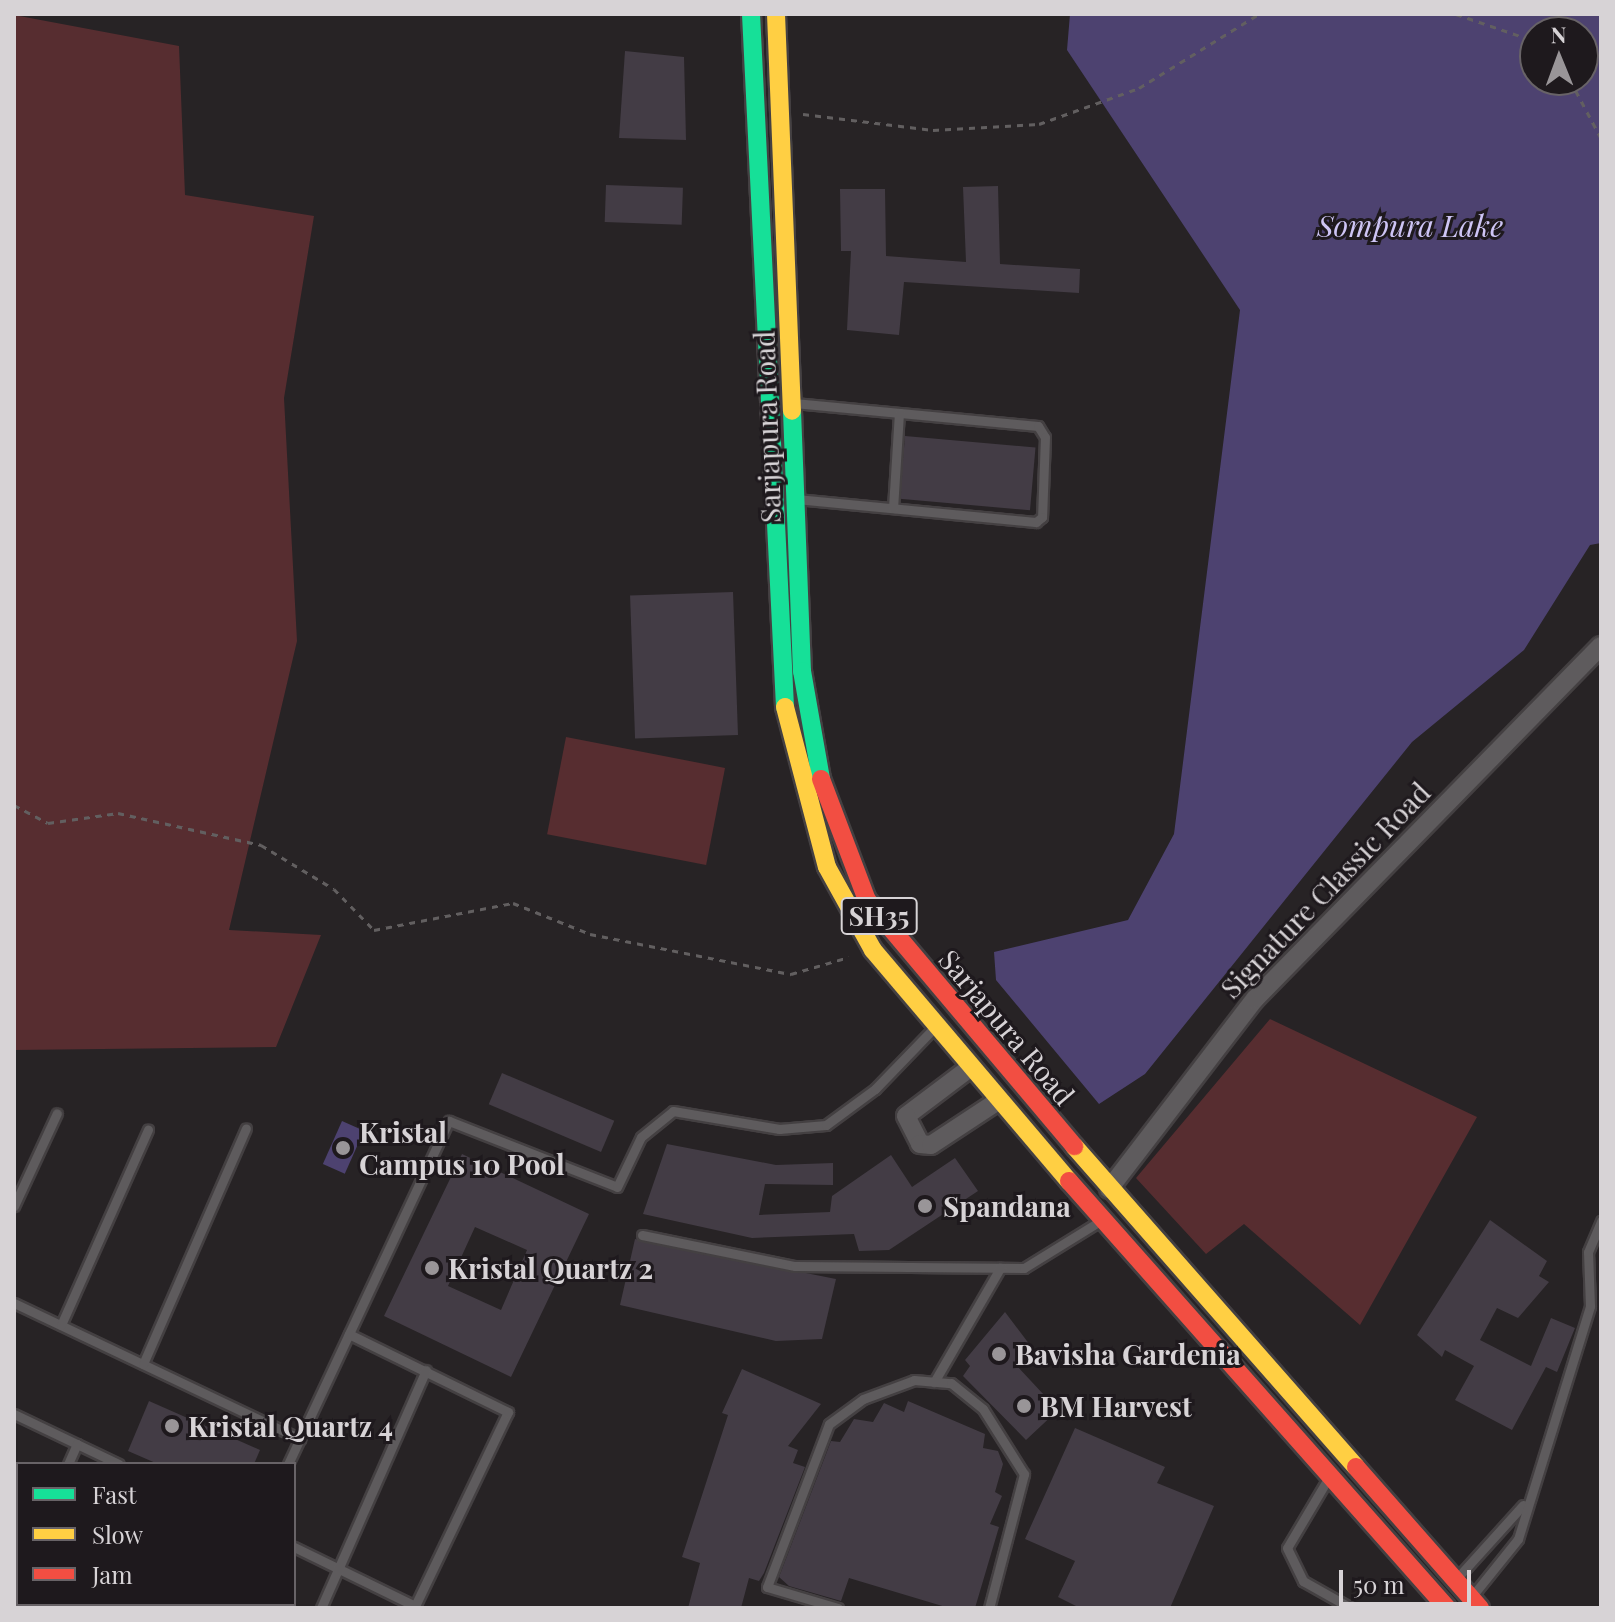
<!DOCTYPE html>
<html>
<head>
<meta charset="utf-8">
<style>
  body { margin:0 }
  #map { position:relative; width:1615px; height:1622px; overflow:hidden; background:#272325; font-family:"Playfair Display",serif }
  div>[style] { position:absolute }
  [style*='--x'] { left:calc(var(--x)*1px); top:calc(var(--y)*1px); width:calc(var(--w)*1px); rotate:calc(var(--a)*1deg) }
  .green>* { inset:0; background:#572d30; transform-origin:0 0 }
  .water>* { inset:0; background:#4d4270; transform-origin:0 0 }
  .building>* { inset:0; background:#433c45; transform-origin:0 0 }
  .path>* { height:3px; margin-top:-1.5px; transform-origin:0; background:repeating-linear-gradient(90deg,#625f60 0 6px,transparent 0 12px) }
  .roads { filter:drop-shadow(2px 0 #444042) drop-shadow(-2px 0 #444042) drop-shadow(0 2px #444042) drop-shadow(0 -2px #444042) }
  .lane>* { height:9px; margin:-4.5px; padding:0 4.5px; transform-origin:4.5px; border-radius:4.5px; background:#5e5b5d }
  .street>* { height:18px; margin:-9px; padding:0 9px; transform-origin:9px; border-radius:9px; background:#5e5b5d }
  .fast>* { height:18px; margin:-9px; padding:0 9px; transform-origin:9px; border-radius:9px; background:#16e098 }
  .slow>* { height:18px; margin:-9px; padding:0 9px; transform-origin:9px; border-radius:9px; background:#ffcf43 }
  .jam>* { height:18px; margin:-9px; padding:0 9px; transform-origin:9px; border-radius:9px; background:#f24e42 }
  .dots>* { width:22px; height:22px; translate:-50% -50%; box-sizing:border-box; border:4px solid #1e191d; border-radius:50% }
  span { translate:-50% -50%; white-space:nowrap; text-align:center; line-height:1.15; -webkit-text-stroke:6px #1e191d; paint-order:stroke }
  .shield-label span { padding:2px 6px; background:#1e191d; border:2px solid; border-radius:6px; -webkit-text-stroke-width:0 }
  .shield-label { font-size:26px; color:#d7d3d6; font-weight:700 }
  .street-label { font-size:28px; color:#d7d3d6 }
  .poi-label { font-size:28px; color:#d7d3d6; font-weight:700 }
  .left { translate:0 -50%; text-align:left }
  .water-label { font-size:30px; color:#cec5f5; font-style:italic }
  .frame { position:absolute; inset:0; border:16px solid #d7d3d6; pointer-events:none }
  .legend { position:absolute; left:16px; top:1462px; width:280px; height:144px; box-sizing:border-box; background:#1e191d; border:2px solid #686367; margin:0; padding:10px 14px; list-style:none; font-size:24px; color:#d7d3d6 }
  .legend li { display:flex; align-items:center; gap:16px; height:40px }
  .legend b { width:40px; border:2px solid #686367 }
  .north { position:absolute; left:1519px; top:16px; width:80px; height:80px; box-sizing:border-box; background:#1e191d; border:2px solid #686367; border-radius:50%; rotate:359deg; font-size:22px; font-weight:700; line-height:32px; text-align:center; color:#d7d3d6 }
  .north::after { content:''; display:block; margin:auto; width:28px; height:36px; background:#999598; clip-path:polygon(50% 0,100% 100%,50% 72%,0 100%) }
  .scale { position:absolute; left:1339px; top:1570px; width:132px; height:36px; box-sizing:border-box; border:4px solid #d7d3d6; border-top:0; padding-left:10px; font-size:24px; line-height:28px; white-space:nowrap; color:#d7d3d6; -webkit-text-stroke:6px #1e191d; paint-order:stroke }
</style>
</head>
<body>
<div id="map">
  <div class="green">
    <div style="clip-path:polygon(14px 15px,179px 46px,185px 195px,314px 216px,284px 398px,297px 641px,229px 930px,321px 935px,276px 1047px,14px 1050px)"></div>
    <div style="left:566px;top:737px;width:162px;height:99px;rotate:11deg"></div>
    <div style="clip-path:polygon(1270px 1019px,1477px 1117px,1360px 1325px,1244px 1224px,1206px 1254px,1136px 1178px)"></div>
  </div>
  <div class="water">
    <div style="clip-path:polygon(evenodd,1070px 14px,1601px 14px,1601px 543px,1590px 545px,1524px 650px,1412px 742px,1145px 1074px,1099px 1104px,996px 980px,994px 952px,1128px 920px,1174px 834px,1240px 310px,1067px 50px,1070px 14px,1535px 32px,1583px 32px,1583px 80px,1535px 80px,1535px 32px)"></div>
    <div style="left:342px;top:1121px;width:24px;height:47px;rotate:24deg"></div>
  </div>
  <div class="building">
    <div style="clip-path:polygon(625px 51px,684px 57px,686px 140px,619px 138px)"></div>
    <div style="left:606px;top:185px;width:77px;height:37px;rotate:2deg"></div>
    <div style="clip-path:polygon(998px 186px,1000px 264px,1080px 269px,1079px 293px,904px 282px,899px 335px,847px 330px,851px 251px,841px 251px,840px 189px,885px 189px,886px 256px,966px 262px,963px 187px)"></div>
    <div style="left:905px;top:436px;width:131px;height:63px;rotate:5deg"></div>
    <div style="left:733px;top:592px;width:143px;height:103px;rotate:88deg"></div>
    <div style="left:502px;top:1073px;width:122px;height:34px;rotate:23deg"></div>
    <div style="clip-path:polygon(667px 1144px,776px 1165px,833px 1163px,833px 1185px,765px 1184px,759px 1215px,830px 1212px,832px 1196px,891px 1155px,912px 1187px,955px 1158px,978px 1191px,889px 1250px,859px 1251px,854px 1234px,752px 1238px,643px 1214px)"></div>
    <div style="clip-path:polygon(evenodd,462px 1154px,589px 1214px,511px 1377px,384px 1316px,462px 1154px,475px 1227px,527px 1250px,501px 1310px,448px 1286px,475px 1227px)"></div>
    <div style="clip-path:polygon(1490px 1220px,1547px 1261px,1539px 1276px,1549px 1282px,1518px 1318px,1497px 1308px,1480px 1340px,1531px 1366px,1551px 1318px,1575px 1328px,1557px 1372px,1546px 1367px,1512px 1430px,1455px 1400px,1474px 1366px,1445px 1350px,1442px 1357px,1417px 1335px)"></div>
    <div style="clip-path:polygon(635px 1239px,836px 1279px,822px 1339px,776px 1341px,620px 1305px)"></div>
    <div style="clip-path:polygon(1005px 1312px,1033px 1349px,1017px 1366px,1058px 1410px,1026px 1440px,963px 1376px,970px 1366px,965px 1360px)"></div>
    <div style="clip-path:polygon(742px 1369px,821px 1404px,788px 1446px,798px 1450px,793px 1463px,805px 1467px,764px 1573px,759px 1581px,749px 1578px,741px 1608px,688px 1608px,700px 1563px,682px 1557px,728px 1415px,722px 1413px)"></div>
    <div style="clip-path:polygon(149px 1401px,260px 1450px,254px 1464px,158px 1464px,128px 1451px)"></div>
    <div style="clip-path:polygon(908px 1401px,985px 1434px,983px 1448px,998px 1451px,1003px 1464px,995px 1492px,1002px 1496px,990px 1524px,999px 1527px,975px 1608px,949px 1608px,849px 1578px,841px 1601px,789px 1586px,779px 1577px,831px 1441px,840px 1442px,854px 1419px,873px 1422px,884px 1403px,904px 1412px)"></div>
    <div style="clip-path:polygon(1075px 1428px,1165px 1467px,1157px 1483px,1214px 1506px,1170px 1608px,1080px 1608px,1058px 1597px,1075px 1561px,1025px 1539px)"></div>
  </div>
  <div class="path">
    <div style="--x:1456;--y:14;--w:83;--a:18.9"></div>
    <div style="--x:1570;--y:80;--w:66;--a:61.9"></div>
    <div style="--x:803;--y:114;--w:131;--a:7"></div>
    <div style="--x:933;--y:130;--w:106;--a:-3.2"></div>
    <div style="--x:1039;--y:124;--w:106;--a:-19.8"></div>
    <div style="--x:1139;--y:88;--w:141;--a:-31.7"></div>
    <div style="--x:14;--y:805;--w:38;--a:28"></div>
    <div style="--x:48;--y:823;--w:71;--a:-8.1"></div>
    <div style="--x:118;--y:813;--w:147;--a:12.6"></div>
    <div style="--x:261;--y:845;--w:85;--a:31.1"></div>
    <div style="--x:334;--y:889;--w:57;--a:45.7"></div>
    <div style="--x:374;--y:930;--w:142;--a:-11"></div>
    <div style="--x:513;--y:903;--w:83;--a:21.9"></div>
    <div style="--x:590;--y:934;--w:205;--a:11.3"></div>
    <div style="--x:791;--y:974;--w:60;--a:-16.3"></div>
  </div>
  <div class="roads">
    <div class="lane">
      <div style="--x:794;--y:403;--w:245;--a:5.4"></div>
      <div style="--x:1038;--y:426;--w:13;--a:58"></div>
      <div style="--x:1045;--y:437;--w:80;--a:92.1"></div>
      <div style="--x:1042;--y:517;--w:8;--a:140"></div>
      <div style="--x:1036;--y:522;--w:239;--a:-174.5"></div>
      <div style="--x:893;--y:508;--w:95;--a:-86.4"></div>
      <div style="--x:14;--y:1206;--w:102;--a:-65.2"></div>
      <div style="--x:642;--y:1235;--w:156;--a:11.5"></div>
      <div style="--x:795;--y:1266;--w:229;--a:0.5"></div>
      <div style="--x:1024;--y:1268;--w:89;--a:-31.7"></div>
      <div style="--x:14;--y:1303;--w:317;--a:25.4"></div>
      <div style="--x:61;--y:1325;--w:214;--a:-66"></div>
      <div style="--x:143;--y:1364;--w:257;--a:-66.4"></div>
      <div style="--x:934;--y:1382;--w:132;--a:-59.9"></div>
      <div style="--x:14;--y:1414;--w:116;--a:25.5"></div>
      <div style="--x:68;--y:1464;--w:22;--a:-66"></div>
      <div style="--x:288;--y:1464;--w:379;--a:-64.9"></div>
      <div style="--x:449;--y:1121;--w:180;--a:21.4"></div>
      <div style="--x:617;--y:1187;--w:55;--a:-64.4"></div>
      <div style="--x:641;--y:1137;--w:41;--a:-39.1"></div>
      <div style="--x:673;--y:1111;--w:108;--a:9.6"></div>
      <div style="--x:779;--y:1129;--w:47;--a:-4.9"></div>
      <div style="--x:826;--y:1125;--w:61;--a:-36.3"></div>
      <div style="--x:875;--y:1089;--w:85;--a:-46"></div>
      <div style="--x:1329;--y:1477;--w:82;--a:120.6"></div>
      <div style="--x:1287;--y:1548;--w:37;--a:64"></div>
      <div style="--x:1303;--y:1581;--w:55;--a:29.4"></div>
      <div style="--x:294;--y:1547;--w:135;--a:26"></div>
      <div style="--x:415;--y:1606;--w:215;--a:-64.4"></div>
      <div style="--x:508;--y:1412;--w:177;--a:-153.9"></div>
      <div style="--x:1458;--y:1577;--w:97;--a:-47.9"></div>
      <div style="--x:14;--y:1584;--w:10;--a:-66"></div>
      <div style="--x:1473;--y:1595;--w:72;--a:-51.2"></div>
      <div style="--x:1518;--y:1539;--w:244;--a:-72.8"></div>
      <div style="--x:1590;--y:1306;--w:54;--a:-92.1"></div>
      <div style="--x:1588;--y:1252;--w:34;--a:-67"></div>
      <div style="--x:103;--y:1608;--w:4;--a:-63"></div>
      <div style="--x:220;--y:1608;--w:4;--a:-63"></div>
      <div style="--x:321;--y:1608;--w:260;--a:-66.2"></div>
      <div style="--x:838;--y:1608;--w:74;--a:-163.5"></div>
      <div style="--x:767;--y:1587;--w:174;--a:-69.2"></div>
      <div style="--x:829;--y:1424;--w:42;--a:-36.3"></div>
      <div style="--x:863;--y:1399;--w:54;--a:-20.4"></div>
      <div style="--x:914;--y:1380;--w:37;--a:5"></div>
      <div style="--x:951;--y:1383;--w:41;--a:39.1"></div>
      <div style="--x:983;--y:1409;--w:77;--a:57.8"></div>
      <div style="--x:1024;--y:1474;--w:138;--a:104.6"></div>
    </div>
    <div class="street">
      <div style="--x:971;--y:1067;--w:81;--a:143"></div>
      <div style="--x:906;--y:1116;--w:31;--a:63"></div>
      <div style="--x:920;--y:1144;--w:11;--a:5"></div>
      <div style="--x:931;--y:1145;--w:80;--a:-33.3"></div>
      <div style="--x:1109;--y:1189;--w:240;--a:-52.5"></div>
      <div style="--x:1255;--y:999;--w:494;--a:-45.6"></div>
    </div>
    <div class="fast">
      <div style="--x:751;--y:14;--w:694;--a:87.19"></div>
      <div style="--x:792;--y:411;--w:260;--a:87.8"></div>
      <div style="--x:802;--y:671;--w:110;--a:80"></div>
    </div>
    <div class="slow">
      <div style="--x:776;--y:14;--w:397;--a:87.7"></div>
      <div style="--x:785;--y:707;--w:165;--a:75.3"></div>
      <div style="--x:827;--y:867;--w:95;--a:61"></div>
      <div style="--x:873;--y:950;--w:303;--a:49.7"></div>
      <div style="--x:1074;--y:1146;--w:427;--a:48.7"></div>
    </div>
    <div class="jam">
      <div style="--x:821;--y:779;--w:129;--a:69.2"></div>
      <div style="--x:867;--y:900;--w:322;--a:49.9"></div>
      <div style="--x:1069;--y:1181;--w:570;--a:48.48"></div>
      <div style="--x:1356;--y:1467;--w:188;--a:48.7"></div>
    </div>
  </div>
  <div class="dots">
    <div style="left:343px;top:1148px;background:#999598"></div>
    <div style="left:925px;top:1206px;background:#999598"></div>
    <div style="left:432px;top:1268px;background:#999598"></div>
    <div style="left:999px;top:1354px;background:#999598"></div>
    <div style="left:1024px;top:1406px;background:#999598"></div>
    <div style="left:172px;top:1426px;background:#999598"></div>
  </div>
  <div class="shield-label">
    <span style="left:879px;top:916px">SH35</span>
  </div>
  <div class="street-label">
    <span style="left:767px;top:427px;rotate:-92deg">Sarjapura Road</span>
    <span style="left:1325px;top:890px;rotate:-46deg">Signature Classic Road</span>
    <span style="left:1007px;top:1027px;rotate:50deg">Sarjapura Road</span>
  </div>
  <div class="poi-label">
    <span class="left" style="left:359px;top:1148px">Kristal<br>Campus 10 Pool</span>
    <span class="left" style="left:943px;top:1206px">Spandana</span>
    <span class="left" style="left:448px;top:1268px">Kristal Quartz 2</span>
    <span class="left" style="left:1015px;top:1354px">Bavisha Gardenia</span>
    <span class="left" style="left:1040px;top:1406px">BM Harvest</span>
    <span class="left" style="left:188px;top:1426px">Kristal Quartz 4</span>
  </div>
  <div class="water-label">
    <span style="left:1410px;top:225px">Sompura Lake</span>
  </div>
  <div class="frame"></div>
  <ul class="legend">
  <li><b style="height:10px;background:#16e098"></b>Fast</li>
  <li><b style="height:10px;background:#ffcf43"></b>Slow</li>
  <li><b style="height:10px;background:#f24e42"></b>Jam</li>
  </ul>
  <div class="north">N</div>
  <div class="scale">50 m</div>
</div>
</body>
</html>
